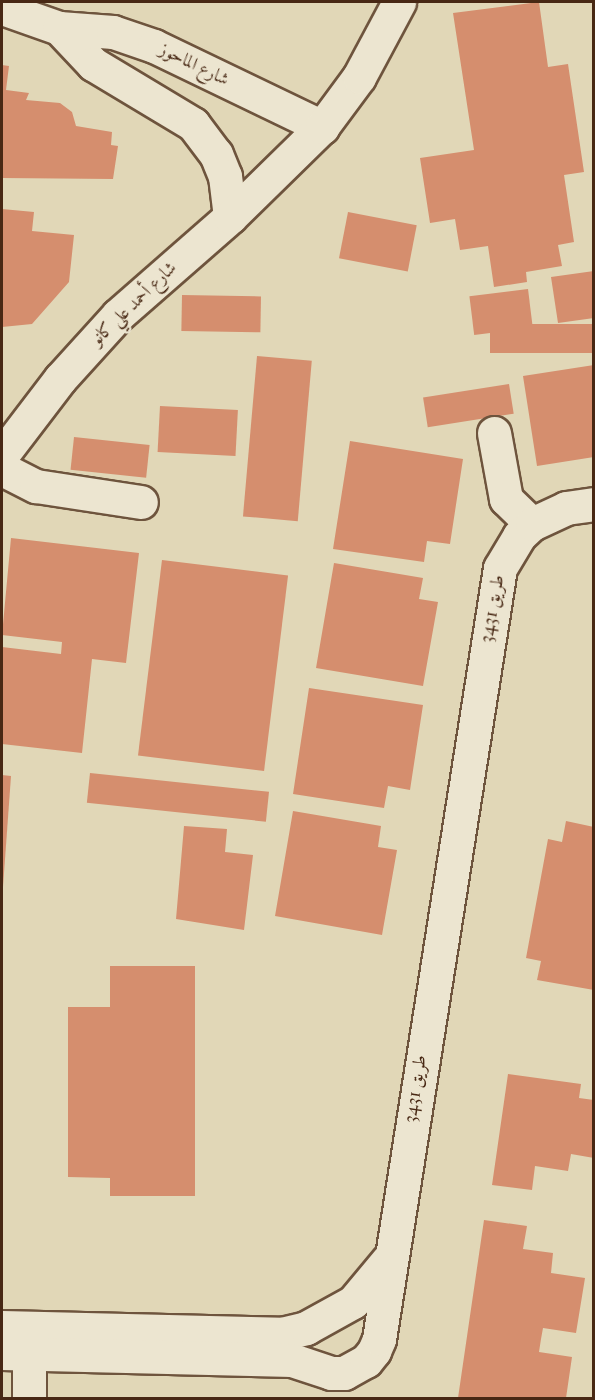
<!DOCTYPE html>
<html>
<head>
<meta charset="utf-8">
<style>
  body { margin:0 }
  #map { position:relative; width:595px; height:1400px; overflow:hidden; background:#e1d7b7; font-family:"IM FELL French Canon",Amiri,serif }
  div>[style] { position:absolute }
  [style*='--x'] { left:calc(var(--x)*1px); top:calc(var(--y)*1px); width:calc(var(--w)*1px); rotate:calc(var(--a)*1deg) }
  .building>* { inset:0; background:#d58e6e; transform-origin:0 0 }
  .roads { filter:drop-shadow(2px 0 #6e543d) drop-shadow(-2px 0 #6e543d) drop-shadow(0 2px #6e543d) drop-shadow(0 -2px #6e543d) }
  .minor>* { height:33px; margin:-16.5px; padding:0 16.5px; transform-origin:16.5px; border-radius:16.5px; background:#ece5d0 }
  .tertiary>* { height:33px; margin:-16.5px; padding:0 16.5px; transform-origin:16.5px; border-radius:16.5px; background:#ece5d0 }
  span { translate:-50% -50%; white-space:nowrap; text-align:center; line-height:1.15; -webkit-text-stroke:4.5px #ece5d0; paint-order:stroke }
  .street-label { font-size:18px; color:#482814 }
  .frame { position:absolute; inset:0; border:3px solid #482814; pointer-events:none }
</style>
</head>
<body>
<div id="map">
  <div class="building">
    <div style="clip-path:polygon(539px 2px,548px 67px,568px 64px,584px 172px,564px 175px,574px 242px,558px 245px,562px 266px,526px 272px,527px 282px,494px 287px,488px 246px,460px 250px,455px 219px,430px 223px,420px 158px,474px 150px,453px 13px)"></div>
    <div style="clip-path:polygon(2px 65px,9px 66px,6px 90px,29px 93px,26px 100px,60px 103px,72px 112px,76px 126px,112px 132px,111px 145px,118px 146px,113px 179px,2px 178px)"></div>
    <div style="clip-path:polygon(2px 209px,34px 212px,32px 231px,74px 235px,69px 282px,32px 324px,2px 327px)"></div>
    <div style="left:348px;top:212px;width:70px;height:47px;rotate:11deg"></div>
    <div style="clip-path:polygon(594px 271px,594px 318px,558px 323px,551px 277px)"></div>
    <div style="left:528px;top:289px;width:39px;height:59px;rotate:83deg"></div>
    <div style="left:182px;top:295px;width:79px;height:36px;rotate:1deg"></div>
    <div style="left:594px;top:324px;width:29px;height:104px;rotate:90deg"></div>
    <div style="left:257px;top:356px;width:55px;height:161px;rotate:5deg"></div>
    <div style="clip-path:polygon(594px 365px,594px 457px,537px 466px,523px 376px)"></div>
    <div style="left:509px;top:384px;width:30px;height:87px;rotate:81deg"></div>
    <div style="left:160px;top:406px;width:78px;height:46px;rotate:3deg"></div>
    <div style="left:74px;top:437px;width:76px;height:33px;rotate:6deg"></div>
    <div style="clip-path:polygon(350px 441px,463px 459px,450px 544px,427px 541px,424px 562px,333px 549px)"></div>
    <div style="clip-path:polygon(11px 538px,139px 553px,126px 663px,92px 659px,82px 753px,2px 744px,2px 647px,61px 654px,62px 642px,2px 635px)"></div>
    <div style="left:162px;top:560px;width:127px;height:197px;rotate:7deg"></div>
    <div style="clip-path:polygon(334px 563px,423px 578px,419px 599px,438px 602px,423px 686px,316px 668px)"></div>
    <div style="clip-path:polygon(309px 688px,423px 705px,410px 790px,388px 786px,384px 808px,293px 794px)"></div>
    <div style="left:90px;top:773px;width:180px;height:30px;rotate:6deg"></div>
    <div style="clip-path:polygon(2px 775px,11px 776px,3px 887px,2px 887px)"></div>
    <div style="clip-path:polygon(293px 811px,381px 826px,378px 847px,397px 850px,382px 935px,275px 916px)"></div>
    <div style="clip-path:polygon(566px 821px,594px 827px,594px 990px,537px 980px,541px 961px,526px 958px,548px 839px,562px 842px)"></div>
    <div style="clip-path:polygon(184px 826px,227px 829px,225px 852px,253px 855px,244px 930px,176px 919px)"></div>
    <div style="clip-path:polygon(110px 966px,195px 966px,195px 1196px,110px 1196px,110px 1178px,68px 1177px,68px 1007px,110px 1007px)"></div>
    <div style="clip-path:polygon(508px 1074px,581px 1084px,579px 1098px,594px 1100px,594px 1158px,571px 1154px,568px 1171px,535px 1166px,532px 1190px,492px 1185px)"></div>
    <div style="clip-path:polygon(484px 1220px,527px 1226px,523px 1249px,553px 1253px,551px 1273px,585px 1278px,576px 1333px,543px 1328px,541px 1339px,539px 1352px,572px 1357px,566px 1398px,458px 1398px)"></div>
  </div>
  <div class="roads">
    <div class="minor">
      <div style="--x:2;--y:8;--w:60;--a:19.3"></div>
      <div style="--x:59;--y:28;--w:54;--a:4.2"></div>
      <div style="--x:113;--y:32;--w:43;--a:18.9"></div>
      <div style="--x:154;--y:46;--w:187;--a:25.7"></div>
      <div style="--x:59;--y:28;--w:50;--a:46.6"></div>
      <div style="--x:93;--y:64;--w:117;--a:31"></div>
      <div style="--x:193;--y:124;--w:38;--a:53"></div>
      <div style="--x:216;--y:154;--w:24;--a:68"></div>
      <div style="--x:225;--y:176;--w:41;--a:83"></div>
      <div style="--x:494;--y:433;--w:67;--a:79.7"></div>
      <div style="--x:506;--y:499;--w:36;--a:44"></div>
      <div style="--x:2;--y:469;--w:38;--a:27"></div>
      <div style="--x:36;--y:486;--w:106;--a:8.7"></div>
      <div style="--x:2;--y:1327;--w:279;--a:1.4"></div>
      <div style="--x:281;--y:1334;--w:26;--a:-13"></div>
      <div style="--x:306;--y:1328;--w:54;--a:-29"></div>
      <div style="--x:353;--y:1302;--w:55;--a:-50.2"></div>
      <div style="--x:2;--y:1353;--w:290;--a:1.4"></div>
      <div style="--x:292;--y:1360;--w:41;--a:18.4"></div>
      <div style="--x:331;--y:1373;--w:13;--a:0"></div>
      <div style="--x:344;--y:1373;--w:25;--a:-29"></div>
      <div style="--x:366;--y:1361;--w:13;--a:-51"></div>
      <div style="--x:374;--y:1351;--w:13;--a:-67"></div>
      <div style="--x:379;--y:1339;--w:780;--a:-81.08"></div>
      <div style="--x:500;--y:568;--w:37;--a:-59"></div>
      <div style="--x:519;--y:536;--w:18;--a:-43"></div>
      <div style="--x:532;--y:524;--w:38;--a:-25"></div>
      <div style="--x:566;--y:508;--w:28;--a:-8"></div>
      <div style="--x:29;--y:1398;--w:65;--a:-90"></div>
    </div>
    <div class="tertiary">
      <div style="--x:2;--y:455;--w:96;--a:-52.7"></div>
      <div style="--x:60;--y:379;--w:86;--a:-47.8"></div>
      <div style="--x:118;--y:315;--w:149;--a:-41.2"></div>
      <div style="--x:230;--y:217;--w:129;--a:-44.4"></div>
      <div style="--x:322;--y:127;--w:62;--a:-53.5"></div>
      <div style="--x:359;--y:77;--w:85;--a:-61.9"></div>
    </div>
  </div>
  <div class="street-label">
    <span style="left:194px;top:65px;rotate:26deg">شارع الماحوز</span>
    <span style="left:134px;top:304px;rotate:-44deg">شارع أحمد علي كانو</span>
    <span style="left:493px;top:609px;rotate:-80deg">طريق 3431</span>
    <span style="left:416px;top:1089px;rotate:-81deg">طريق 3431</span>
  </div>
  <div class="frame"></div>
</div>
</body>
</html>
